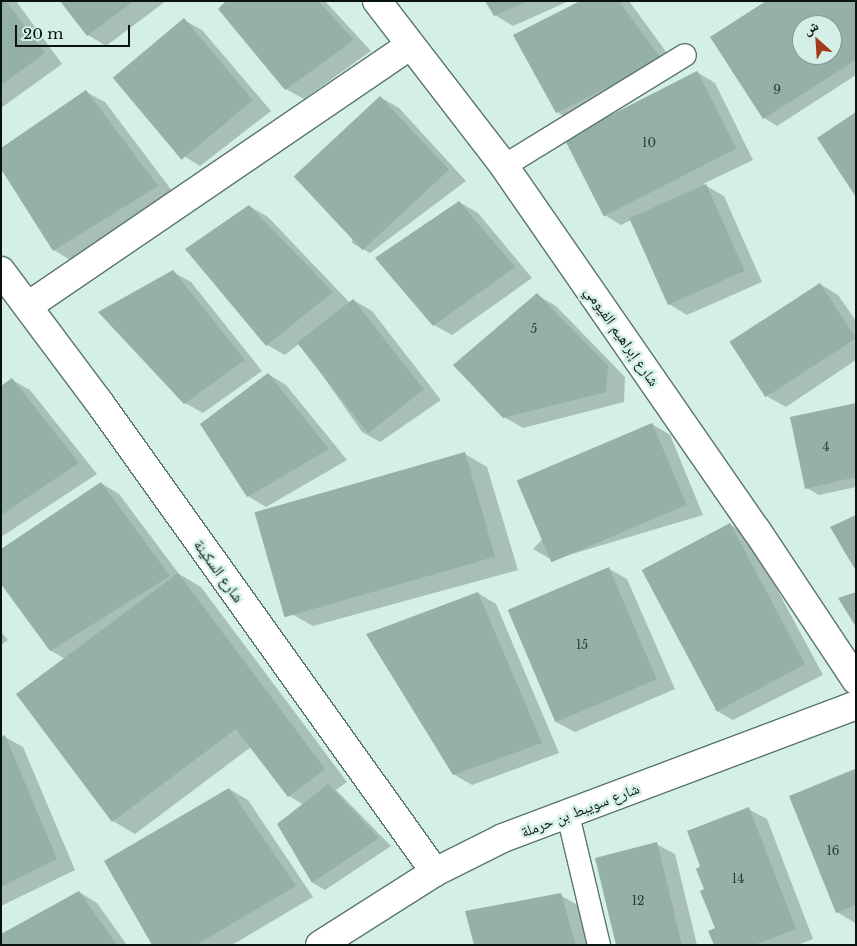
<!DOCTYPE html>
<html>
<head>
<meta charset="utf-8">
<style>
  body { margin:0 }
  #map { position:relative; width:857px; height:946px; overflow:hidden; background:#d3efe8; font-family:"Libre Baskerville","Noto Naskh Arabic",serif }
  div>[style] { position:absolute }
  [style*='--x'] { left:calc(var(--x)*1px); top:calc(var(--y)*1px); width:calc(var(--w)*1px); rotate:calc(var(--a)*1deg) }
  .shadow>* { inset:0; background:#0003 }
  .building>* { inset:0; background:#95b0a9; transform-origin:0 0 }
  .roads { filter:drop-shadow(1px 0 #5c756f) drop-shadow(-1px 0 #5c756f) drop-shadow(0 1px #5c756f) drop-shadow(0 -1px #5c756f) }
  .lane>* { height:22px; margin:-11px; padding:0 11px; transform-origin:11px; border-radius:11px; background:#fff }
  .street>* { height:28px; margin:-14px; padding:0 14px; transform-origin:14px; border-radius:14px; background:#fff }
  span { translate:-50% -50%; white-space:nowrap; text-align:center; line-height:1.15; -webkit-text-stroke:5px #d3efe8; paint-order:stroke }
  .number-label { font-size:12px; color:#2c3a37 }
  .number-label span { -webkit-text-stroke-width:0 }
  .street-label { font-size:15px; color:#091311 }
  .frame { position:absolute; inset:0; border:2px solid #091311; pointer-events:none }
  .north { position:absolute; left:792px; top:15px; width:50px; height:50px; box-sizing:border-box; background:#d3efe8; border:1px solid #829792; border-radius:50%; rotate:334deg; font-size:14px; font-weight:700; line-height:20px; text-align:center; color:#091311 }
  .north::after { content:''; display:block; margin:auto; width:18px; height:22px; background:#a33c1b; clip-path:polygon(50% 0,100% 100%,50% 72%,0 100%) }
  .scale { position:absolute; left:15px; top:25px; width:115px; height:22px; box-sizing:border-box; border:2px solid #091311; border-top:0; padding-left:6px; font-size:15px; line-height:18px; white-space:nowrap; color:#091311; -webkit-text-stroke:4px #d3efe8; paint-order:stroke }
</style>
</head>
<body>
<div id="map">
  <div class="shadow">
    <div style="clip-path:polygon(1px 1px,16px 1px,62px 64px,1px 108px)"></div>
    <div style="clip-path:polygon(61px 1px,166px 1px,106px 46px,88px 35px)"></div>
    <div style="clip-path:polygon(228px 1px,325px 1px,371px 51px,304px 99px,286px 89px)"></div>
    <div style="clip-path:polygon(487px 1px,569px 1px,513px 26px,495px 15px)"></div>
    <div style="clip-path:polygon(583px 1px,629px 1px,680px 71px,575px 123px,557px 112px)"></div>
    <div style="clip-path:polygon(evenodd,856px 1px,856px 75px,777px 126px,764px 118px,712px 37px,856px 1px,802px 25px,832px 25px,832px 55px,802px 55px,802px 25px)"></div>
    <div style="clip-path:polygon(184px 20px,202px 30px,271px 111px,200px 166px,182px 155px)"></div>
    <div style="clip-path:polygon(697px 72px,715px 83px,753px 160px,703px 184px,724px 196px,762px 282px,687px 315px,669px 304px,631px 220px,621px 225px,603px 214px)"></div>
    <div style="clip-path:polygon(86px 92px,105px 102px,176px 196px,72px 261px,54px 250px)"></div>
    <div style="clip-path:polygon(380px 97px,399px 108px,466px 181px,370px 253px,352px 243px)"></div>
    <div style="clip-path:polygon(459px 202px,478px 213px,532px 278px,452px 335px,434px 325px)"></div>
    <div style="clip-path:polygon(249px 206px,268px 217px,350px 303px,353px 300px,372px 311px,441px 400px,380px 442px,362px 432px,300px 343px,285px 355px,267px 345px)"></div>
    <div style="clip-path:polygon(173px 272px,191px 282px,262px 371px,203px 413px,185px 403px)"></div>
    <div style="clip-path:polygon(820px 284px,838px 295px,856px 321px,856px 360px,786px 407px,768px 397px)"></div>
    <div style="clip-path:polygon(537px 295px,556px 306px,625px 377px,624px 402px,523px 428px,504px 417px)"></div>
    <div style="clip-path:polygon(268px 374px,286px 385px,347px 460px,266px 507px,248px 496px)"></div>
    <div style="clip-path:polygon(12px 380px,30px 390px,97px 474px,1px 537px,1px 387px)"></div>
    <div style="clip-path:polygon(856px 404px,856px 487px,819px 495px,807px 488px)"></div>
    <div style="clip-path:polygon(652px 424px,670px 435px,703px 515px,552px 560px,533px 549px)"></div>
    <div style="clip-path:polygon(465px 454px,487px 467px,518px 570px,313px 626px,290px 613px)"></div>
    <div style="clip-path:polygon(101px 483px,119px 494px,179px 574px,201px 587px,347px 782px,336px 790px,391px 846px,325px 890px,313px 883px,304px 805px,289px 796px,251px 747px,135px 834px,113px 821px,65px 659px,50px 650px)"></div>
    <div style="clip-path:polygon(729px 524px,748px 535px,823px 675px,733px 720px,715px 710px)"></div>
    <div style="clip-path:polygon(609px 569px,627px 579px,675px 689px,575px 732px,556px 722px)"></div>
    <div style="clip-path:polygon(478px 593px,496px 604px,559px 753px,472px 785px,453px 774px)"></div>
    <div style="clip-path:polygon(1px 632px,8px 640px,1px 645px)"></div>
    <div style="clip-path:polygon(5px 737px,23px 747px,75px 870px,1px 906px,1px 739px)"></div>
    <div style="clip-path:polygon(854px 771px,856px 771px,855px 923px,837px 912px)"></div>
    <div style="clip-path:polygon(229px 789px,248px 800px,313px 897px,232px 945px,153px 945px)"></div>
    <div style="clip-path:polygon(748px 809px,767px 819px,813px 939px,798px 945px,715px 945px,716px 928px,705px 890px)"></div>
    <div style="clip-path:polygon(656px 844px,675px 854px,697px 945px,617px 945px)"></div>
    <div style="clip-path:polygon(79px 892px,97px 903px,127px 945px,2px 945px)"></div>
    <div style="clip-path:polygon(560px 895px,583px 908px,594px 945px,475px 945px)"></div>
  </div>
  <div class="building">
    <div style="clip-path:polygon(1px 1px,6px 1px,45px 53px,1px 85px)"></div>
    <div style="clip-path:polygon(60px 1px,134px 1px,87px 36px)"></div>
    <div style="clip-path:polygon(226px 1px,318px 1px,354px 40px,285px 90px,218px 9px)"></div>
    <div style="clip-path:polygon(485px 1px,528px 1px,494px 16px)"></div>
    <div style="clip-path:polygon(580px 1px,619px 1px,662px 60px,556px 113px,513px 35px)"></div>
    <div style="clip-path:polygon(evenodd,766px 1px,856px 1px,856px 60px,763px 119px,710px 37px,766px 1px,802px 25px,832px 25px,832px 55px,802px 55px,802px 25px)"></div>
    <div style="left:184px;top:18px;width:107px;height:93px;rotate:50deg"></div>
    <div style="left:697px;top:71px;width:87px;height:149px;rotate:63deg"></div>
    <div style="clip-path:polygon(86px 90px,158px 186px,53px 251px,1px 169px,1px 148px)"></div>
    <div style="left:380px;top:96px;width:101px;height:118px;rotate:47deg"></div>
    <div style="clip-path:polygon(856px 112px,856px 197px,817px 138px)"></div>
    <div style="left:706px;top:184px;width:95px;height:84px;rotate:66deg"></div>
    <div style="clip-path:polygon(459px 201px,515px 267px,433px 326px,375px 258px)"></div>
    <div style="clip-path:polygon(249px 205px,333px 292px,266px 346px,185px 249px)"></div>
    <div style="clip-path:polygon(173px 270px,245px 360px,184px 404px,98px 312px)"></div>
    <div style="left:820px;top:283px;width:66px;height:108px;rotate:57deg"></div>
    <div style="clip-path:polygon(537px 293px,608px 366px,606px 392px,503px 418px,453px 365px)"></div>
    <div style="left:353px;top:299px;width:115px;height:71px;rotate:52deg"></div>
    <div style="clip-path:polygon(268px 373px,329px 449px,247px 497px,200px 424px)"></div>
    <div style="clip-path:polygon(12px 378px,79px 463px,1px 515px,1px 386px)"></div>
    <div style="clip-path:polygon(856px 403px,856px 477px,805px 489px,790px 417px)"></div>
    <div style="left:652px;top:423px;width:89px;height:147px;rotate:67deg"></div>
    <div style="left:465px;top:452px;width:109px;height:219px;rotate:74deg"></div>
    <div style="clip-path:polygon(101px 482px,170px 576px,50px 651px,1px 584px,1px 549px)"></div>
    <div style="clip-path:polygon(856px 515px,856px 571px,830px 527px)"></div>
    <div style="left:730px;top:523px;width:160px;height:100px;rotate:62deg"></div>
    <div style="left:609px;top:567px;width:122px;height:110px;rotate:67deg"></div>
    <div style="clip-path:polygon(178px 573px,325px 769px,288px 797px,236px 729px,112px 822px,16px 694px)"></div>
    <div style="clip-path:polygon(478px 592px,542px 743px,453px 775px,366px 634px)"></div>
    <div style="clip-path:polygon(856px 592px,856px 627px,838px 598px)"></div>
    <div style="clip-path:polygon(5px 735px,57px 859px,1px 887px,1px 737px)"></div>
    <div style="clip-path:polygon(855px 769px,856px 905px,836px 913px,789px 796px)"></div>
    <div style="clip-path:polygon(328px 784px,379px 838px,312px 883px,277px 824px)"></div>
    <div style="clip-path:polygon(229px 788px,296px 886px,196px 945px,152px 945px,104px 861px)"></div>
    <div style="clip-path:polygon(749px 807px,796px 929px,754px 945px,714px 945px,708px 931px,715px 928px,700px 891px,704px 889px,696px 869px,700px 866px,687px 831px)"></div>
    <div style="clip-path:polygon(657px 842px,682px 945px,616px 945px,595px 858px)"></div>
    <div style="clip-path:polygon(79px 891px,117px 945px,1px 945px,1px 934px)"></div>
    <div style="clip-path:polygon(561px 893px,576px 945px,474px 945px,465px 911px)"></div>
  </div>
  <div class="roads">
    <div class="lane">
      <div style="--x:504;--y:166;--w:212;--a:-31.5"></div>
      <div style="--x:568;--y:815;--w:134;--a:76.6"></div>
    </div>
    <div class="street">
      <div style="--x:377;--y:1;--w:208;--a:52.4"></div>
      <div style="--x:504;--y:166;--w:444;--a:55.3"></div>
      <div style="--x:757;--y:531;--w:179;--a:56.4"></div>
      <div style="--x:1;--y:271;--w:164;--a:53.2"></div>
      <div style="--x:99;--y:402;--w:578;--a:54.44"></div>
      <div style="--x:28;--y:306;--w:461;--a:-34.3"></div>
      <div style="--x:320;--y:945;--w:136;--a:-32.4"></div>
      <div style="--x:435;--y:872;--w:76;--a:-26.6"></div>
      <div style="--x:503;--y:838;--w:377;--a:-20.6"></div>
    </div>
  </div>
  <div class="number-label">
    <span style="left:777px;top:90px">9</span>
    <span style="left:649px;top:143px">10</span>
    <span style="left:534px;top:329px">5</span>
    <span style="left:826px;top:447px">4</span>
    <span style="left:582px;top:645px">15</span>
    <span style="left:833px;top:851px">16</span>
    <span style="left:738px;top:879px">14</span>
    <span style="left:638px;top:901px">12</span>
  </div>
  <div class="street-label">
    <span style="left:622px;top:336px;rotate:55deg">شارع إبراهيم الفيومي</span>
    <span style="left:219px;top:571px;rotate:54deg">شارع السكينة</span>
    <span style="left:580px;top:810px;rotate:-21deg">شارع سويبط بن حرملة</span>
  </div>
  <div class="frame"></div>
  <div class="north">ش</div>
  <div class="scale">20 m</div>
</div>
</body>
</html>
